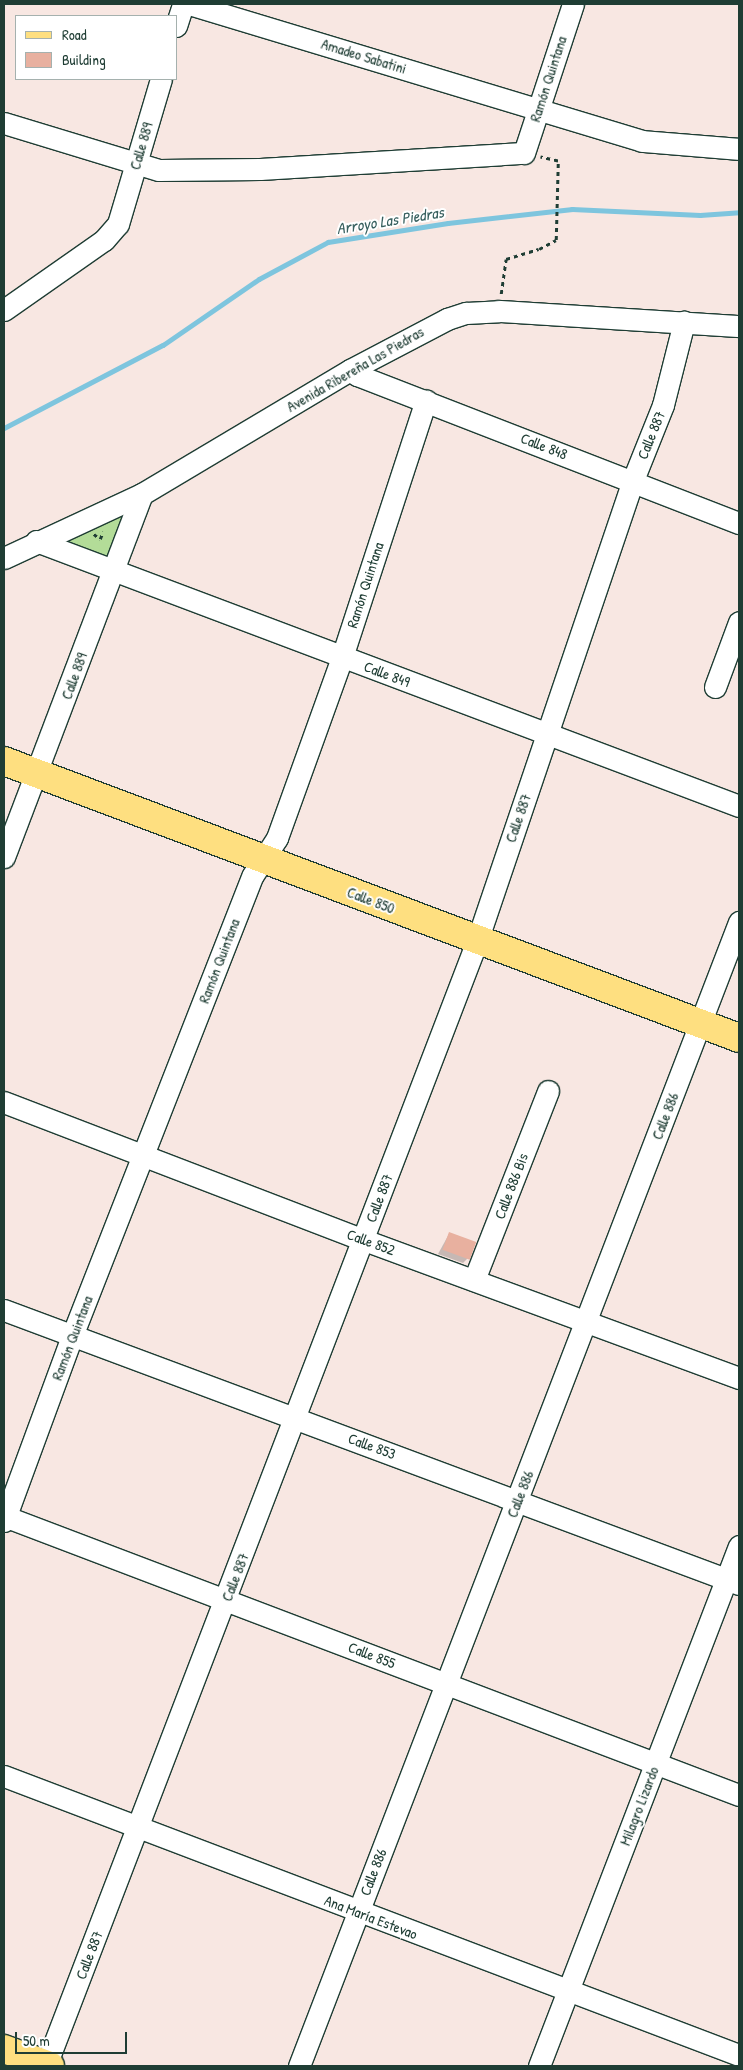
<!DOCTYPE html>
<html>
<head>
<meta charset="utf-8">
<style>
  body { margin:0 }
  #map { position:relative; width:743px; height:2070px; overflow:hidden; background:#f8e7e2; font-family:"Patrick Hand",sans-serif }
  div>[style] { position:absolute }
  [style*='--x'] { left:calc(var(--x)*1px); top:calc(var(--y)*1px); width:calc(var(--w)*1px); rotate:calc(var(--a)*1deg) }
  .green>* { inset:0; background:#b3dc98 }
  .shadow>* { inset:0; background:#0003 }
  .stream>* { height:4.5px; margin:-2.25px; padding:0 2.25px; transform-origin:2.25px; border-radius:2.25px; background:#7ec5de }
  .building>* { inset:0; background:#e8b09f; transform-origin:0 0 }
  .path>* { height:2.5px; margin-top:-1.25px; transform-origin:0; background:repeating-linear-gradient(90deg,#1f3d34 0 4px,transparent 0 8px) }
  .roads { filter:drop-shadow(1px 0 #1f3d34) drop-shadow(-1px 0 #1f3d34) drop-shadow(0 1px #1f3d34) drop-shadow(0 -1px #1f3d34) }
  .minor>* { height:21px; margin:-10.5px; padding:0 10.5px; transform-origin:10.5px; border-radius:10.5px; background:#fff }
  .major>* { height:28px; margin:-14px; padding:0 14px; transform-origin:14px; border-radius:14px; background:#fedf80 }
  span { translate:-50% -50%; white-space:nowrap; text-align:center; line-height:1.15; -webkit-text-stroke:4px #fff; paint-order:stroke }
  .street-label { font-size:15px; color:#1f3d34 }
  .water-label { font-size:16px; color:#375f5e; font-style:italic }
  .frame { position:absolute; inset:0; border:5px solid #1f3d34; pointer-events:none }
  .legend { position:absolute; left:15px; top:15px; width:162px; height:65px; box-sizing:border-box; background:#fff; border:1px solid #a5b1ae; margin:0; padding:6px 9px; list-style:none; font-size:15px; color:#1f3d34 }
  .legend li { display:flex; align-items:center; gap:10px; height:25px }
  .legend b { width:25px; border:1px solid #a5b1ae }
  .scale { position:absolute; left:15px; top:2032px; width:112px; height:22px; box-sizing:border-box; border:2px solid #1f3d34; border-top:0; padding-left:6px; font-size:15px; line-height:18px; white-space:nowrap; color:#1f3d34; -webkit-text-stroke:4px #fff; paint-order:stroke }
</style>
</head>
<body>
<div id="map">
  <div class="green">
    <div style="clip-path:polygon(132px 505px,111px 560px,59px 541px)"></div>
  </div>
  <div class="shadow">
    <div style="clip-path:polygon(449px 1234px,468px 1258px,463px 1263px,438px 1254px)"></div>
  </div>
  <div class="stream">
    <div style="--x:4;--y:428;--w:179;--a:-27.6"></div>
    <div style="--x:163;--y:345;--w:116;--a:-34.5"></div>
    <div style="--x:259;--y:279;--w:78;--a:-28.2"></div>
    <div style="--x:328;--y:242;--w:121;--a:-9"></div>
    <div style="--x:448;--y:223;--w:125;--a:-6.4"></div>
    <div style="--x:572;--y:209;--w:128;--a:2.7"></div>
    <div style="--x:700;--y:215;--w:39;--a:-4"></div>
  </div>
  <div class="building">
    <div style="left:449px;top:1232px;width:29px;height:19px;rotate:20deg"></div>
  </div>
  <div class="path">
    <div style="--x:501;--y:294;--w:35;--a:-82"></div>
    <div style="--x:506;--y:259;--w:34;--a:-17"></div>
    <div style="--x:539;--y:249;--w:19;--a:-28"></div>
    <div style="--x:556;--y:240;--w:79;--a:-88.5"></div>
    <div style="--x:558;--y:161;--w:18;--a:-167"></div>
    <div style="--x:94;--y:534;--w:8;--a:40"></div>
    <div style="--x:100;--y:539;--w:8;--a:-67"></div>
  </div>
  <div class="roads">
    <div class="minor">
      <div style="--x:189;--y:4;--w:473;--a:16.8"></div>
      <div style="--x:642;--y:141;--w:97;--a:4.7"></div>
      <div style="--x:176;--y:26;--w:23;--a:-72"></div>
      <div style="--x:4;--y:123;--w:162;--a:16.9"></div>
      <div style="--x:159;--y:170;--w:101;--a:-0.6"></div>
      <div style="--x:260;--y:169;--w:264;--a:-3.5"></div>
      <div style="--x:524;--y:153;--w:157;--a:-71.8"></div>
      <div style="--x:4;--y:310;--w:122;--a:-35"></div>
      <div style="--x:104;--y:240;--w:21;--a:-49"></div>
      <div style="--x:118;--y:224;--w:151;--a:-73.5"></div>
      <div style="--x:350;--y:370;--w:9;--a:36"></div>
      <div style="--x:357;--y:375;--w:410;--a:21.2"></div>
      <div style="--x:36;--y:541;--w:751;--a:20.65"></div>
      <div style="--x:4;--y:558;--w:152;--a:-24.9"></div>
      <div style="--x:142;--y:494;--w:242;--a:-30.8"></div>
      <div style="--x:350;--y:370;--w:110;--a:-27.7"></div>
      <div style="--x:447;--y:319;--w:20;--a:-18"></div>
      <div style="--x:466;--y:313;--w:33;--a:-3"></div>
      <div style="--x:499;--y:311;--w:240;--a:3.6"></div>
      <div style="--x:715;--y:687;--w:69;--a:-69.7"></div>
      <div style="--x:4;--y:857;--w:388;--a:-69.2"></div>
      <div style="--x:4;--y:1102;--w:386;--a:21"></div>
      <div style="--x:364;--y:1240;--w:400;--a:20.2"></div>
      <div style="--x:474;--y:1280;--w:203;--a:-68.6"></div>
      <div style="--x:4;--y:1310;--w:784;--a:20.44"></div>
      <div style="--x:4;--y:1516;--w:786;--a:20.79"></div>
      <div style="--x:4;--y:1521;--w:197;--a:-69.8"></div>
      <div style="--x:72;--y:1336;--w:495;--a:-68.6"></div>
      <div style="--x:253;--y:875;--w:44;--a:-57"></div>
      <div style="--x:277;--y:838;--w:192;--a:-70.2"></div>
      <div style="--x:342;--y:657;--w:270;--a:-71.9"></div>
      <div style="--x:4;--y:1776;--w:786;--a:20.79"></div>
      <div style="--x:46;--y:2065;--w:1204;--a:-69.02"></div>
      <div style="--x:477;--y:941;--w:487;--a:-71.3"></div>
      <div style="--x:633;--y:480;--w:81;--a:-68.2"></div>
      <div style="--x:663;--y:405;--w:86;--a:-75.8"></div>
      <div style="--x:299;--y:2066;--w:1226;--a:-68.96"></div>
      <div style="--x:539;--y:2066;--w:557;--a:-68.96"></div>
    </div>
    <div class="major">
      <div style="--x:4;--y:761;--w:785;--a:20.65"></div>
      <div style="--x:4;--y:2049;--w:49;--a:20.3"></div>
    </div>
  </div>
  <div class="street-label">
    <span style="left:364px;top:56px;rotate:17deg">Amadeo Sabatini</span>
    <span style="left:548px;top:79px;rotate:-72deg">Ramón Quintana</span>
    <span style="left:141px;top:146px;rotate:-74deg">Calle 889</span>
    <span style="left:355px;top:369px;rotate:-30deg">Avenida Ribereña Las Piedras</span>
    <span style="left:651px;top:435px;rotate:-68deg">Calle 887</span>
    <span style="left:544px;top:446px;rotate:21deg">Calle 848</span>
    <span style="left:365px;top:585px;rotate:-72deg">Ramón Quintana</span>
    <span style="left:387px;top:674px;rotate:21deg">Calle 849</span>
    <span style="left:74px;top:676px;rotate:-70deg">Calle 889</span>
    <span style="left:518px;top:818px;rotate:-71deg">Calle 887</span>
    <span style="left:371px;top:900px;rotate:21deg">Calle 850</span>
    <span style="left:219px;top:961px;rotate:-69deg">Ramón Quintana</span>
    <span style="left:665px;top:1116px;rotate:-69deg">Calle 886</span>
    <span style="left:511px;top:1186px;rotate:-69deg">Calle 886 Bis</span>
    <span style="left:379px;top:1198px;rotate:-69deg">Calle 887</span>
    <span style="left:371px;top:1242px;rotate:20deg">Calle 852</span>
    <span style="left:72px;top:1338px;rotate:-69deg">Ramón Quintana</span>
    <span style="left:372px;top:1446px;rotate:20deg">Calle 853</span>
    <span style="left:520px;top:1494px;rotate:-69deg">Calle 886</span>
    <span style="left:235px;top:1577px;rotate:-69deg">Calle 887</span>
    <span style="left:372px;top:1655px;rotate:21deg">Calle 855</span>
    <span style="left:639px;top:1806px;rotate:-69deg">Milagro Lizardo</span>
    <span style="left:373px;top:1872px;rotate:-69deg">Calle 886</span>
    <span style="left:371px;top:1917px;rotate:21deg">Ana María Estevao</span>
    <span style="left:89px;top:1955px;rotate:-69deg">Calle 887</span>
  </div>
  <div class="water-label">
    <span style="left:390px;top:220px;rotate:-9deg">Arroyo Las Piedras</span>
  </div>
  <div class="frame"></div>
  <ul class="legend">
  <li><b style="height:6px;background:#fedf80"></b>Road</li>
  <li><b style="height:14px;background:#e8b09f"></b>Building</li>
  </ul>
  <div class="scale">50 m</div>
</div>
</body>
</html>
